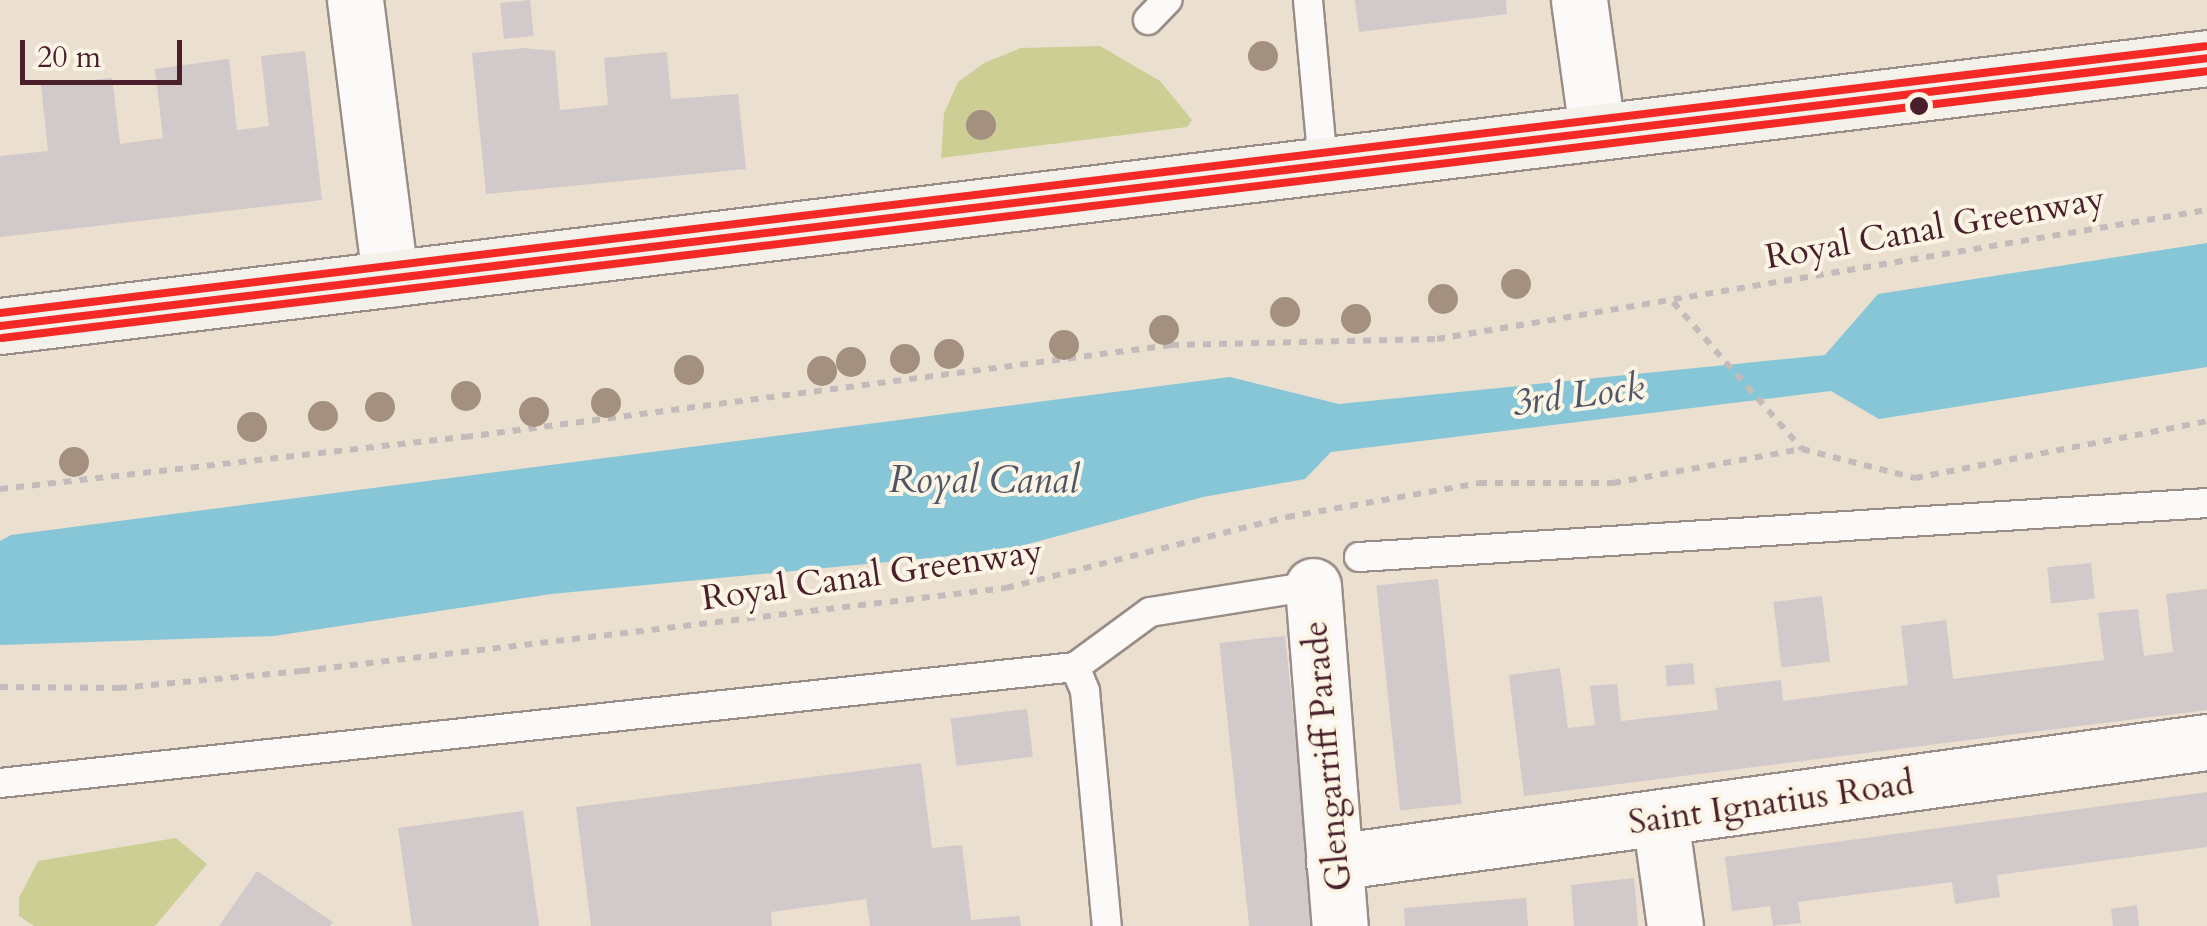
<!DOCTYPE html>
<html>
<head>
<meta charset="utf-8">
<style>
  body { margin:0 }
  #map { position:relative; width:2207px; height:926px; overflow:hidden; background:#ebdfd0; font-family:Cardo,serif }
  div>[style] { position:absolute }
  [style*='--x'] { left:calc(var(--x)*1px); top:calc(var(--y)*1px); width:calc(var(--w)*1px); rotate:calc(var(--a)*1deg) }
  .green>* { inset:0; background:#ccce94 }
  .water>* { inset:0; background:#86c6d7 }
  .building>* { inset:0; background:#d2c9ca; transform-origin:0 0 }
  .path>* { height:6px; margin-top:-3px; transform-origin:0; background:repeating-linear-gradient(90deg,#c3bcbb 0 8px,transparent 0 16px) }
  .roads { filter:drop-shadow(2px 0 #9a8c87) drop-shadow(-2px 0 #9a8c87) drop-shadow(0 2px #9a8c87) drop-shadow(0 -2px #9a8c87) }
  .lane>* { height:28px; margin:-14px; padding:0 14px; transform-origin:14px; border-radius:14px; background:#fcfaf8 }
  .street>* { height:55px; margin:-27.5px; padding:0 27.5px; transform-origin:27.5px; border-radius:27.5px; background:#fcfaf8 }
  .secondary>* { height:55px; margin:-27.5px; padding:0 27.5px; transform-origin:27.5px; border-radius:27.5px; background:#f4f0ea }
  .bus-1>* { height:8px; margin:-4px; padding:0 4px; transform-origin:4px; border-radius:4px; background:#f52a26 }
  .bus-2>* { height:8px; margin:-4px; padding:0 4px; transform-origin:4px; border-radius:4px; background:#f52a26 }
  .bus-3>* { height:8px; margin:-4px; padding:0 4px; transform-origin:4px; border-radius:4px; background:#f52a26 }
  .trees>* { width:30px; height:30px; margin:-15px; border-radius:50%; background:#a4907f }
  .dots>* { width:28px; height:28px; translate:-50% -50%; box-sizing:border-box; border:5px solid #fcf5e5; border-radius:50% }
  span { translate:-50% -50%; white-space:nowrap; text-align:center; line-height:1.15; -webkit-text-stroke:8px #fcf5e5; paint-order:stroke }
  .street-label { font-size:35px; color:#4a1f2b }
  .water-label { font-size:38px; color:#505668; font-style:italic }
  .scale { position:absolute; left:20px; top:40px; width:162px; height:45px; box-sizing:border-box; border:5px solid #4a1f2b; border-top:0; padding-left:12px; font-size:30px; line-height:35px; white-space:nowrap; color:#4a1f2b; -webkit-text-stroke:8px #fcf5e5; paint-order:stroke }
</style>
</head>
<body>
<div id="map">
  <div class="green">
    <div style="clip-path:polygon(1100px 46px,1160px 81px,1192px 120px,1187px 127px,941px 158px,944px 114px,958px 82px,984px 63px,1021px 48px)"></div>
    <div style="clip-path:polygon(176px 838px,207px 864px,155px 926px,34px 926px,19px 916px,19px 898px,38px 861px)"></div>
  </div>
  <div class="water">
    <div style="clip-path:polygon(2207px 243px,2207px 367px,1879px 419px,1831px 391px,1331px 452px,1305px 479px,1203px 497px,1002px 551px,551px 594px,274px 636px,0 645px,0 541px,11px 535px,1230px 377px,1339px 404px,1825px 355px,1878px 294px)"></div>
  </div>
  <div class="building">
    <div style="left:530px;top:0;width:36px;height:30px;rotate:84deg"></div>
    <div style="clip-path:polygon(1355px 0,1506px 0,1507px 14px,1359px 32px)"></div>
    <div style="clip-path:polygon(524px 48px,555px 51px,560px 110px,608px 105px,604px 58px,667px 52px,671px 99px,738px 94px,746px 169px,486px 194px,472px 53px)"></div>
    <div style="clip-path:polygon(305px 51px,322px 200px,0 237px,0 156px,48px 151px,41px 85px,112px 78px,120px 144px,163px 138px,155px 69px,229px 59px,237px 130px,269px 126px,261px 56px)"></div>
    <div style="left:2091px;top:563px;width:36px;height:44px;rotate:84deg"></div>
    <div style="left:1438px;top:579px;width:226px;height:62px;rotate:84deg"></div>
    <div style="clip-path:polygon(2207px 589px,2207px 710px,1524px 796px,1509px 675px,1560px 668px,1568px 728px,1595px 725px,1590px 686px,1617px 684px,1621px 721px,1718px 710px,1715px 688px,1749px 684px,1781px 680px,1783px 701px,1908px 685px,1901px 626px,1946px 620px,1953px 679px,2104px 660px,2098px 613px,2138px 609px,2144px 656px,2173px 652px,2166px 594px)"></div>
    <div style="left:1822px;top:596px;width:66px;height:49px;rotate:83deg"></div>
    <div style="left:1285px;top:636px;width:291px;height:66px;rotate:84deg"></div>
    <div style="left:1693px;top:663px;width:21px;height:28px;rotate:85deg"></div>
    <div style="left:1027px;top:709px;width:48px;height:77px;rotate:83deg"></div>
    <div style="clip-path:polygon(921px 763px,932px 848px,962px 845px,971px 920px,1019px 916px,1021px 926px,870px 926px,866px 899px,771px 912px,772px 926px,591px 926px,576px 807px)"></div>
    <div style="clip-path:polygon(2207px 792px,2207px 847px,1997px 875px,2000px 897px,1955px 904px,1952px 882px,1798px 902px,1801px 923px,1773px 926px,1770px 906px,1732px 911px,1725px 857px)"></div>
    <div style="clip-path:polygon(523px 811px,539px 926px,412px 926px,398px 828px)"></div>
    <div style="clip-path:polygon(257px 871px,333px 922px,330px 926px,219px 926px)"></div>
    <div style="clip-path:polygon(1634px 878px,1638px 926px,1574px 926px,1571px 885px)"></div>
    <div style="clip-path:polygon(1526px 898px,1528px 926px,1405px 926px,1404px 908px)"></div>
    <div style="clip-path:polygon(2137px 905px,2139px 926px,2113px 926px,2111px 909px)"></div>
  </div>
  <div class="path">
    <div style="--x:1673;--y:302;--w:196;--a:48.7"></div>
    <div style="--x:0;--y:489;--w:468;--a:-6.4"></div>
    <div style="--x:465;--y:437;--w:712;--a:-7.42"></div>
    <div style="--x:1171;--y:345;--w:266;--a:-1.3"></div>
    <div style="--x:1437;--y:339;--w:781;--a:-9.51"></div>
    <div style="--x:0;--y:687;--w:119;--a:0.5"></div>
    <div style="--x:119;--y:688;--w:184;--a:-5.3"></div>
    <div style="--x:302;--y:671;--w:709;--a:-6.72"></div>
    <div style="--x:1006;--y:588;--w:290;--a:-14.2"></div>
    <div style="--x:1287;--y:517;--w:195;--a:-10"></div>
    <div style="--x:1479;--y:483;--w:134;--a:0"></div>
    <div style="--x:1613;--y:483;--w:192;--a:-10.2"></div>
    <div style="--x:1802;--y:449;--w:117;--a:14.4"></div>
    <div style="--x:1915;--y:478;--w:298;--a:-11"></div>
  </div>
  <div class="roads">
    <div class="lane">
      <div style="--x:1308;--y:0;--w:166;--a:84.8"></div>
      <div style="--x:1148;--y:20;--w:28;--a:-46"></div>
      <div style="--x:1359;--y:557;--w:850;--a:-3.64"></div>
      <div style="--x:1075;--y:667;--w:26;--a:67"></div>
      <div style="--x:1085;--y:691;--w:236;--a:84.7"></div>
      <div style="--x:0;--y:783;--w:1081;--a:-6.16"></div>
      <div style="--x:1075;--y:667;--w:93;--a:-36.3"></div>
      <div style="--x:1150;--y:612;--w:165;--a:-9.1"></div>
    </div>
    <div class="street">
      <div style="--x:355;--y:0;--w:281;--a:82.8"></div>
      <div style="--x:1579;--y:0;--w:131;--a:82.1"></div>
      <div style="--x:1313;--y:586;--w:341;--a:85.5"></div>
      <div style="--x:1660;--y:818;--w:109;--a:82.1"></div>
      <div style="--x:1334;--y:862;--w:881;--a:-7.83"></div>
    </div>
    <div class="secondary">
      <div style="--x:0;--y:326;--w:2223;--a:-6.92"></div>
    </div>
  </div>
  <div class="bus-1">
    <div style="--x:0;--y:326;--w:2223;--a:-6.92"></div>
  </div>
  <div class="bus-2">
    <div style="--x:2;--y:338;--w:2221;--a:-6.9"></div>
  </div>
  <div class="bus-3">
    <div style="--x:0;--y:313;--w:2221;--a:-6.9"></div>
  </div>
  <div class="trees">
    <div style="left:1263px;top:56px"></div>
    <div style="left:981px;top:125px"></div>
    <div style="left:1516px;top:284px"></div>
    <div style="left:1443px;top:299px"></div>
    <div style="left:1285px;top:312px"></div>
    <div style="left:1356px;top:319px"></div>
    <div style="left:1164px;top:330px"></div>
    <div style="left:1064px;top:345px"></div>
    <div style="left:949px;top:354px"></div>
    <div style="left:905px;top:359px"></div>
    <div style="left:851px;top:362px"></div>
    <div style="left:689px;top:370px"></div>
    <div style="left:822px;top:371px"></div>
    <div style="left:466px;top:396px"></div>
    <div style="left:606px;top:403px"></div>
    <div style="left:380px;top:407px"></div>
    <div style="left:534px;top:412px"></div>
    <div style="left:323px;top:416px"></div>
    <div style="left:252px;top:427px"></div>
    <div style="left:74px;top:462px"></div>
  </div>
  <div class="dots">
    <div style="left:1919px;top:106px;background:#4a1f2b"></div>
  </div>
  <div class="street-label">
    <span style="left:1935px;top:228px;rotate:-10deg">Royal Canal Greenway</span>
    <span style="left:872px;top:575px;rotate:-8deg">Royal Canal Greenway</span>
    <span style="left:1327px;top:756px;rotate:-95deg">Glengarriff Parade</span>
    <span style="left:1771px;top:803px;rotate:-8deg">Saint Ignatius Road</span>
  </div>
  <div class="water-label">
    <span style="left:1578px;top:396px;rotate:-7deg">3rd Lock</span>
    <span style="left:984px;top:481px">Royal Canal</span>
  </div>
  <div class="scale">20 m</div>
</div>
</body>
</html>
